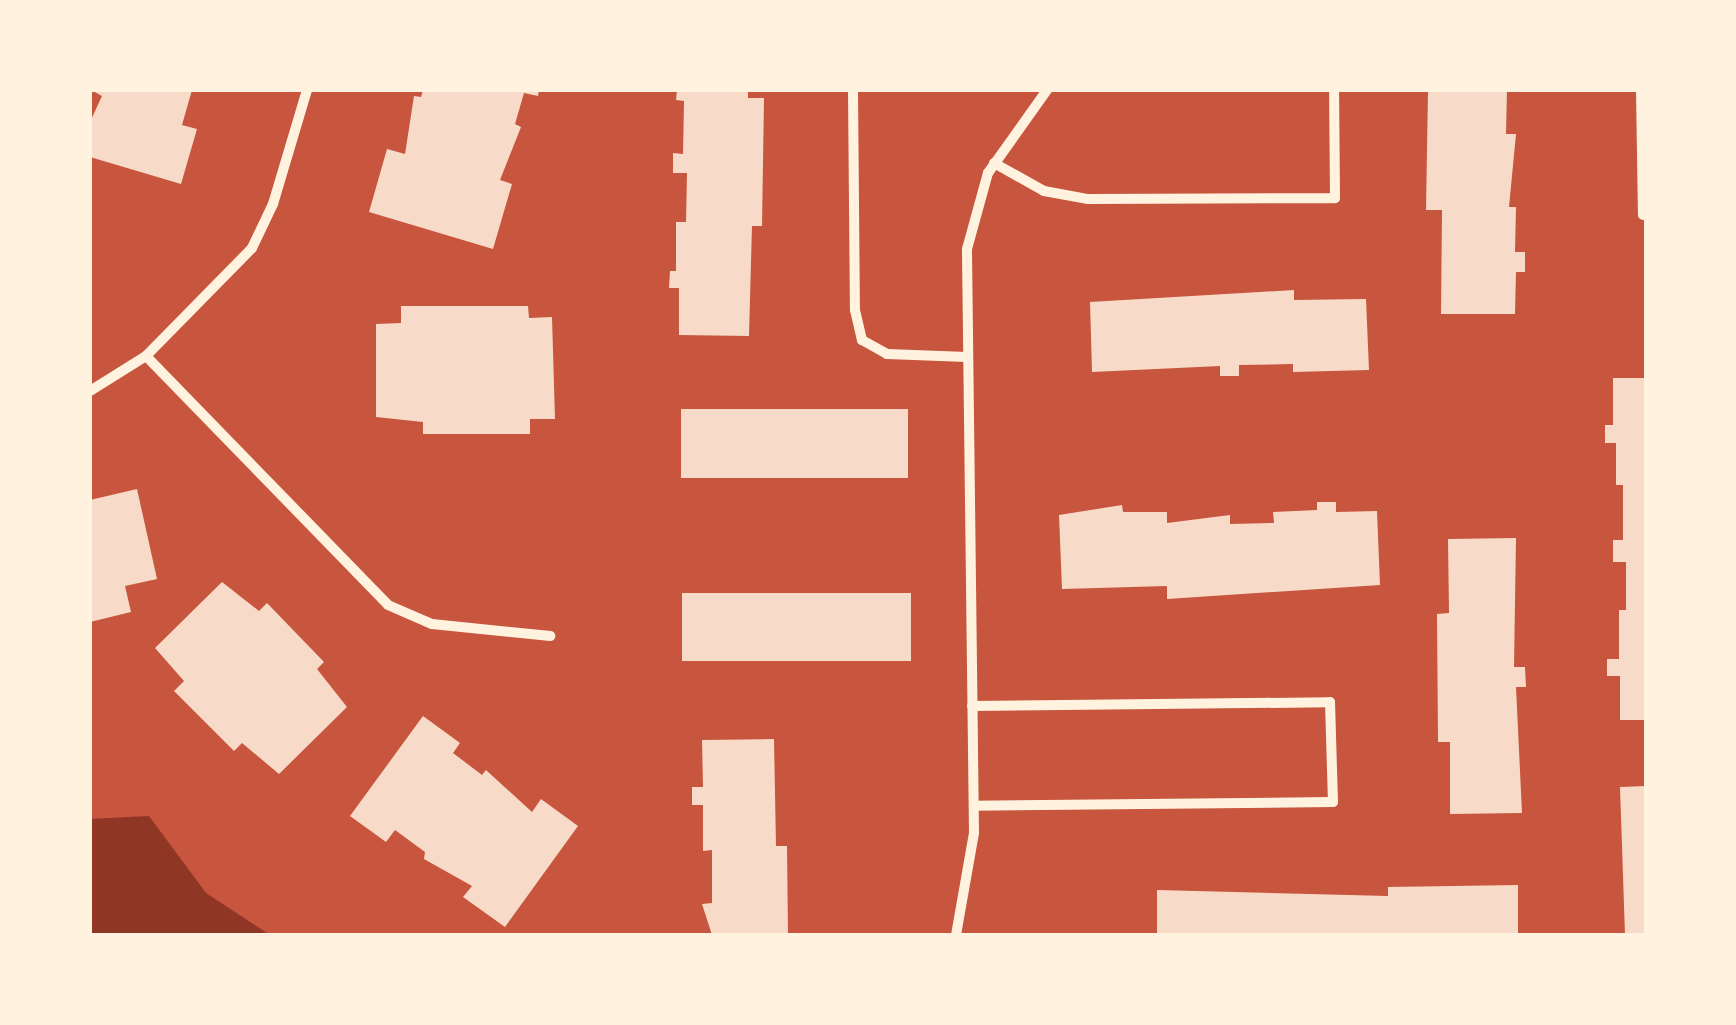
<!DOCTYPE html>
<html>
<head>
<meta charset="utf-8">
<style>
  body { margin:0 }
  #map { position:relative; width:1736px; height:1025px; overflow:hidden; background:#c8553d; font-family:"Noto Serif",serif }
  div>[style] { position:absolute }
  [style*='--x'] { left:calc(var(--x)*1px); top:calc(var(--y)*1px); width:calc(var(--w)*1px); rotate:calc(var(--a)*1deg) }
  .water>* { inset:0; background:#8f3625 }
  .building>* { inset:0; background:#f7dbc8; transform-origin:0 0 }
  .minor>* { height:10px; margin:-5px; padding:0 5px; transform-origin:5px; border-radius:5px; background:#fff3e0 }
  span { translate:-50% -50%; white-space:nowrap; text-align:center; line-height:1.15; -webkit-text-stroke:10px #fff3e0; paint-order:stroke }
  .frame { position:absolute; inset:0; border:92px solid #fff3e0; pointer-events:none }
</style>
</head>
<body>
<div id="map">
  <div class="water">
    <div style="clip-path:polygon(149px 816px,206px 893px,270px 935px,90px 935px,90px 819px)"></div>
  </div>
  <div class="building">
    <div style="clip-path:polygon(91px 90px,192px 90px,182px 125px,197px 129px,181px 184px,90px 157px,90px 122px,102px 96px)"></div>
    <div style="clip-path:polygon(423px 90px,539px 90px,538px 96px,524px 93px,515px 124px,521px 127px,500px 180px,512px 184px,493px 249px,369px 212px,387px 149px,405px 154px,414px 96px,421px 97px)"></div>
    <div style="clip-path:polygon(677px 90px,748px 90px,748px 98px,764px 98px,762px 226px,752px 226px,749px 336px,679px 335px,679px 288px,669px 288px,670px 271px,676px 271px,676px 222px,686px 222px,687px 173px,673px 173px,673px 153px,683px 154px,684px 101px,676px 100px)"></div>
    <div style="clip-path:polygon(1428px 90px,1507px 90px,1506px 134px,1516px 134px,1509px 207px,1516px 207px,1515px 252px,1525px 252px,1525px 272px,1516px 272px,1515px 314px,1441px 314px,1442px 210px,1426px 210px)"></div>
    <div style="clip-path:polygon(1294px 290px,1294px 300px,1366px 299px,1369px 370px,1293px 372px,1293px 364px,1239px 365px,1239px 376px,1220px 376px,1220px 366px,1092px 372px,1090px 302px)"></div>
    <div style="clip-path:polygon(401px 306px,528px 306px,529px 318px,552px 317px,555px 419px,530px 419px,530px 434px,423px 434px,423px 422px,376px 417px,376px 324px,401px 323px)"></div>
    <div style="clip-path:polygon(1613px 378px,1646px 378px,1646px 720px,1620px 720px,1620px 676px,1607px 676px,1607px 659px,1619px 659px,1619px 610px,1626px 610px,1626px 562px,1613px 562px,1613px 540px,1623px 540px,1623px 485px,1616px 485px,1616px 443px,1605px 443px,1605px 425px,1613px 425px)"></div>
    <div style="left:908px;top:409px;width:69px;height:227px;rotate:90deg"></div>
    <div style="clip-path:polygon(137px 489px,157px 579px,125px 586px,131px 612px,90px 622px,90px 500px)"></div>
    <div style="clip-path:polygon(1317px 502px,1336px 502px,1336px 512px,1377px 511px,1380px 585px,1167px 599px,1167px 586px,1062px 589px,1059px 515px,1122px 505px,1123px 512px,1167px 512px,1167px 523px,1230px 515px,1230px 524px,1274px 523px,1273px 512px,1317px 510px)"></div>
    <div style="clip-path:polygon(1516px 538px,1514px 667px,1525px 667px,1526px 687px,1516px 687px,1522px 813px,1450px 814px,1450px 742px,1438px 742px,1437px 614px,1449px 613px,1448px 539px)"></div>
    <div style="clip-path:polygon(222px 582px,259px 611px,267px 603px,324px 662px,317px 669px,347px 707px,279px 774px,242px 743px,234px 751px,174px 691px,184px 681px,155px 648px)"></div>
    <div style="left:911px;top:593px;width:68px;height:229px;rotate:90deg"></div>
    <div style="clip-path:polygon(423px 716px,460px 743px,453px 753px,482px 775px,486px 770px,532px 812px,541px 799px,578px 826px,505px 927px,463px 897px,472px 886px,424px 859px,425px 852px,395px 830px,386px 842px,350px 816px)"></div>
    <div style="clip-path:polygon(774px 739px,776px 846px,787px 846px,788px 935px,712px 935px,702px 904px,712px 903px,712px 850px,703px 851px,703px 805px,692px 805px,692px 787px,703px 787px,702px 740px)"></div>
    <div style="clip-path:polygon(1646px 786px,1646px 935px,1625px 935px,1620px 787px)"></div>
    <div style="clip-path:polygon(1518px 885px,1518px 935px,1157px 935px,1157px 890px,1388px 896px,1388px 887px)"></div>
  </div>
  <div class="minor">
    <div style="--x:853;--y:90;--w:220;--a:89.5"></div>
    <div style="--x:855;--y:310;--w:31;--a:77"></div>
    <div style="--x:862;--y:340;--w:29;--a:29"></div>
    <div style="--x:887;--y:354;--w:80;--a:2.1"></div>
    <div style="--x:1641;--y:90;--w:125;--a:89.1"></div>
    <div style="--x:994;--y:163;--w:57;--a:29.2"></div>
    <div style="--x:1044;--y:191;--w:45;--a:10.3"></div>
    <div style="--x:1088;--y:199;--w:247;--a:-0.2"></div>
    <div style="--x:1335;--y:198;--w:108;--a:-90.5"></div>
    <div style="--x:146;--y:356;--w:347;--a:45.8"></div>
    <div style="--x:388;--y:605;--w:48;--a:23.4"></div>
    <div style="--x:432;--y:624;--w:119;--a:5.8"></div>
    <div style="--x:90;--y:391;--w:66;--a:-32"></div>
    <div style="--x:146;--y:356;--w:151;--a:-45.5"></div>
    <div style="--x:252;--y:248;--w:49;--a:-64.5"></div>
    <div style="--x:273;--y:204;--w:119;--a:-73.4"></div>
    <div style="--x:972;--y:706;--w:358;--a:-0.6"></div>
    <div style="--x:1330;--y:702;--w:100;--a:88.3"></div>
    <div style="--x:1333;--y:802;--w:359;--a:179.4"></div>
    <div style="--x:956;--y:935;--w:104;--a:-80"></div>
    <div style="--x:974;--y:833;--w:584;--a:-90.69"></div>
    <div style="--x:967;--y:249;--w:79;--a:-74.6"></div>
    <div style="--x:988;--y:173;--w:102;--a:-54.6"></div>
  </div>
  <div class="frame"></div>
</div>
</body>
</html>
